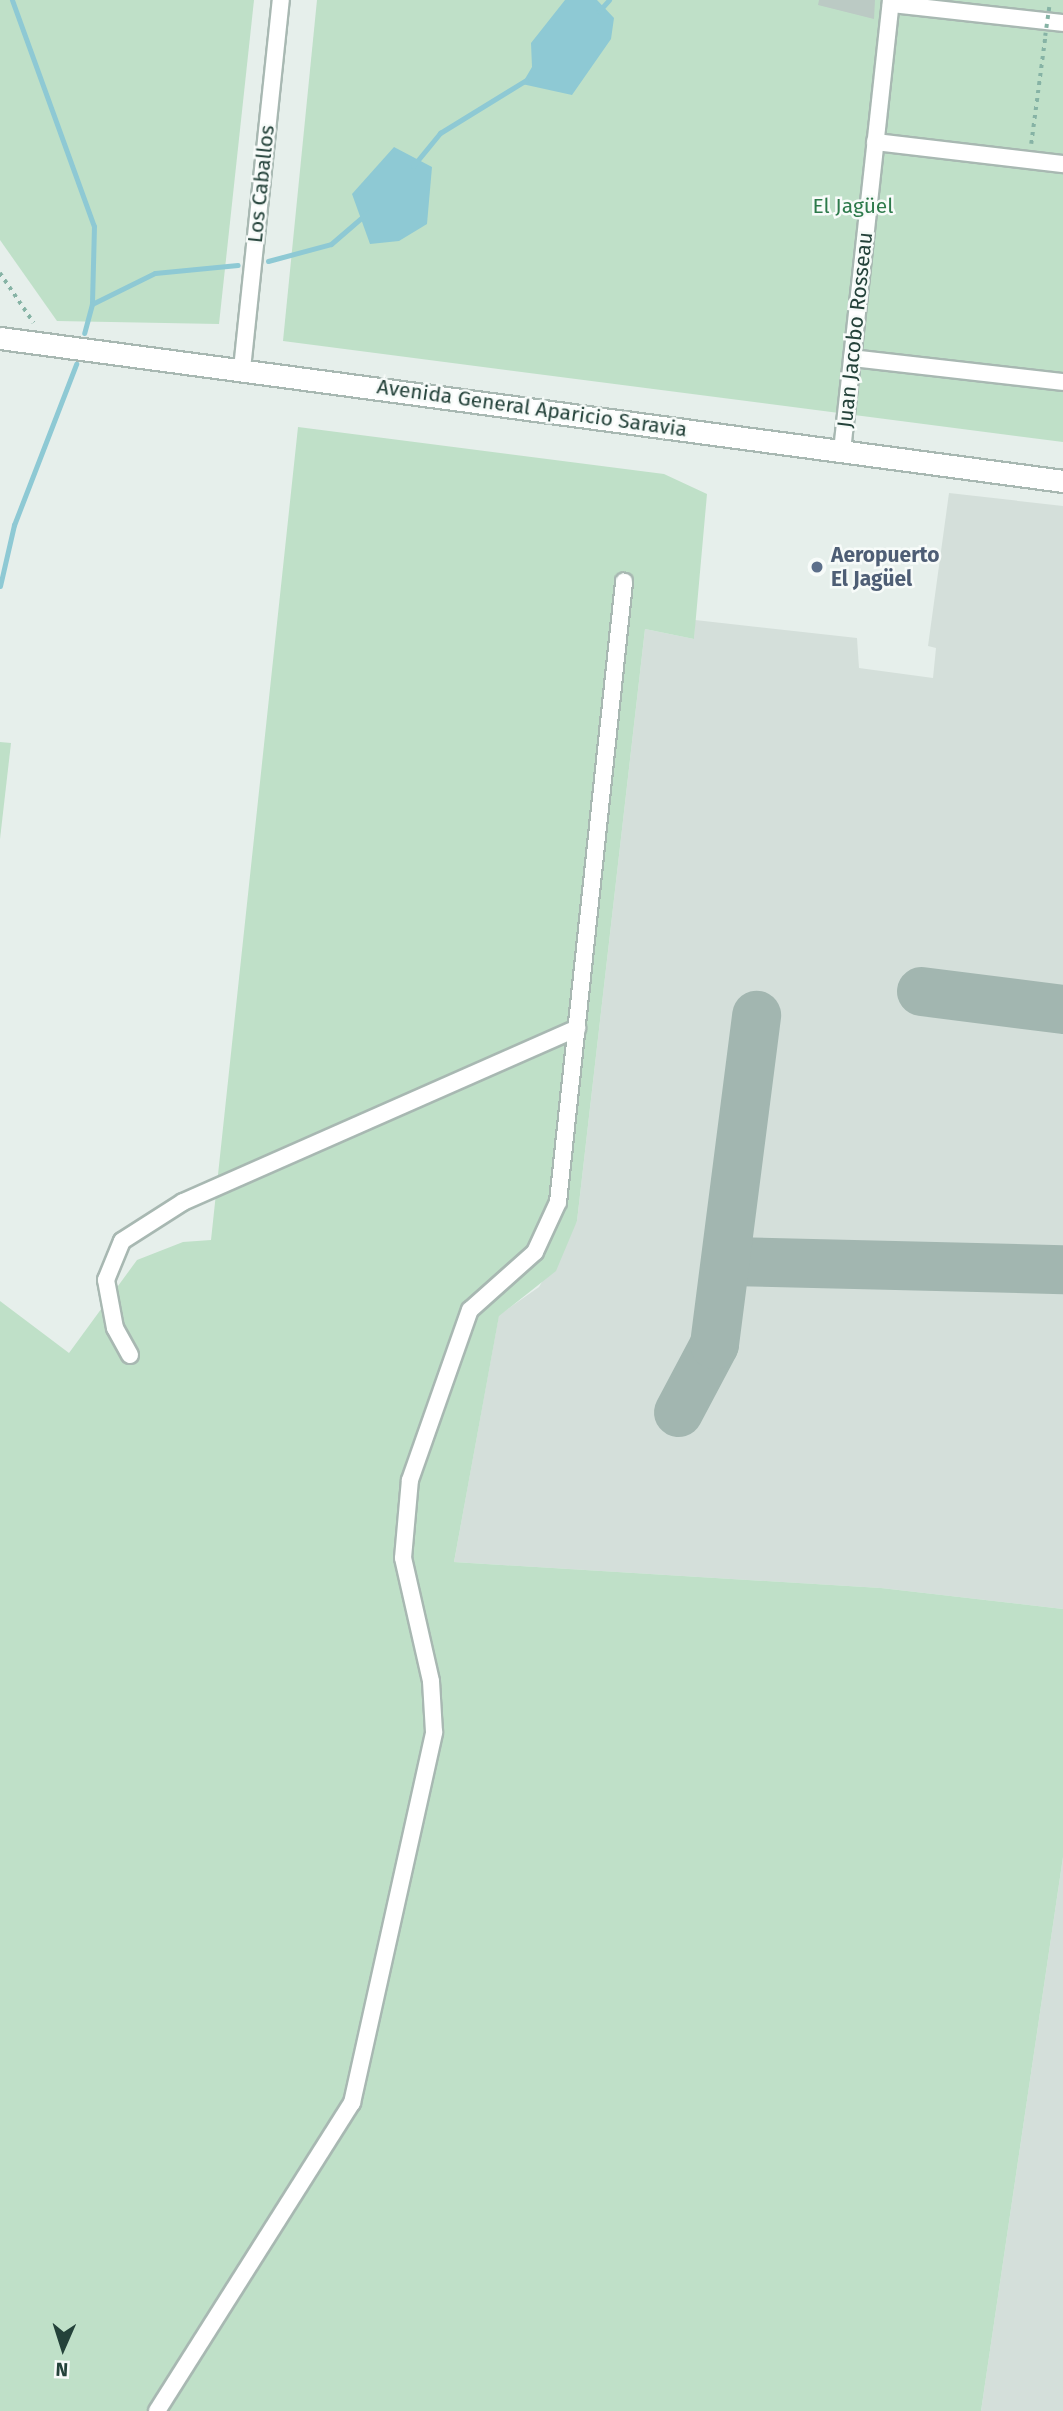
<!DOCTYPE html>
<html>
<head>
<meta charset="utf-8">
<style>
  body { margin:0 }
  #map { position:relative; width:1063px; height:2411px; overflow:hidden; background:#e6efeb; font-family:"Fira Sans",sans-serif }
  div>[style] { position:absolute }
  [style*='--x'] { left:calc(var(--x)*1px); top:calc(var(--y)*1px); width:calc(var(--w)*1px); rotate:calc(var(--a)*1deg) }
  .built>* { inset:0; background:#d4dfda }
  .green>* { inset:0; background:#bfe0c8 }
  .water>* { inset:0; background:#8ec9d4 }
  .stream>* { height:5px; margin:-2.5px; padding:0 2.5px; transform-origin:2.5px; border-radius:2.5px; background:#8ec9d4 }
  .taxiway>* { height:49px; margin:-24.5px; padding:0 24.5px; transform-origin:24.5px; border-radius:24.5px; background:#a2b6b0 }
  .building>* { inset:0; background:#bbcac4 }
  .path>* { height:3.5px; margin-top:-1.75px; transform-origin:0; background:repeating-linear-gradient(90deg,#86b3a5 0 3.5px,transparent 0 8.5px) }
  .roads { filter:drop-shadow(2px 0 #a8b8b2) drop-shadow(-2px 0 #a8b8b2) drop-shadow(0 2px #a8b8b2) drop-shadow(0 -2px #a8b8b2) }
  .minor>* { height:16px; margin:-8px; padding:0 8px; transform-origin:8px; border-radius:8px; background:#fff }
  .secondary>* { height:21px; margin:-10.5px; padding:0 10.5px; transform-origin:10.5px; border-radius:10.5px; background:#fff }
  .path-bridge>* { height:3.5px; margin-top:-1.75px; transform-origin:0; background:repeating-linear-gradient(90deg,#86b3a5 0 3.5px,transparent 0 8.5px) }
  .dots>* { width:19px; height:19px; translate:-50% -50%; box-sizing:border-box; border:4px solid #f7fbf9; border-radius:50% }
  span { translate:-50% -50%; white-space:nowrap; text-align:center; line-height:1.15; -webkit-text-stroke:5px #f7fbf9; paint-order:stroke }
  .street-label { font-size:21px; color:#24423a }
  .park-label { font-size:21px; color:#2d7a4b }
  .service-label { font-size:21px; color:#4e5e75; font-weight:700 }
  .left { translate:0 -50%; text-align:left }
  .north { position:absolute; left:28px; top:2313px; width:70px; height:70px; -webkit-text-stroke:5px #f7fbf9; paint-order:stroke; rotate:183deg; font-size:19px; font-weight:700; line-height:28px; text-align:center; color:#24423a }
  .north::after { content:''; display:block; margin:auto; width:24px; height:32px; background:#24423a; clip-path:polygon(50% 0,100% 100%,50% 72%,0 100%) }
</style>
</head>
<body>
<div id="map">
  <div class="built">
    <div style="clip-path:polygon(949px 493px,1063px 506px,1063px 1609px,881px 1588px,454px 1562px,499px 1315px,539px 1287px,577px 1221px,645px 629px,694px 639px,695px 620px,857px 638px,859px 668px,933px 678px,936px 648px,928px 646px)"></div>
    <div style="clip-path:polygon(1063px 1857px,1063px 2411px,981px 2411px)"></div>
  </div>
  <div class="green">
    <div style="clip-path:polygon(0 0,254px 0,219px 324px,57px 321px,0 240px)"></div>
    <div style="clip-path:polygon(317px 0,1063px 0,1063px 442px,283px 341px)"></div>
    <div style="clip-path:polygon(298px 427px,664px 474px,707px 494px,694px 639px,645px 629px,577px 1221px,556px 1271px,499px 1316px,454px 1562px,881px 1588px,1063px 1609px,1063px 1857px,981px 2411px,0 2411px,0 1301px,69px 1353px,137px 1260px,183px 1242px,211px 1240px)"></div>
    <div style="clip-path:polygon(0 742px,11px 743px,0 839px)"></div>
  </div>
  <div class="water">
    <div style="clip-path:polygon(565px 0,597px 0,614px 18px,611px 39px,572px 95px,522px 84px,532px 67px,531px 43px)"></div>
    <div style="clip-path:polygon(394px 147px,432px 167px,427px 224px,399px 241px,370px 244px,352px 194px)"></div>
  </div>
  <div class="stream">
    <div style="--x:12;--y:0;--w:240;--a:70.1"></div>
    <div style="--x:94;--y:226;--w:78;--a:91.5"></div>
    <div style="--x:92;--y:304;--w:30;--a:105"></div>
    <div style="--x:599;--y:11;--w:15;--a:-48"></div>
    <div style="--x:413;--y:166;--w:43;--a:-50.7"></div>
    <div style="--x:440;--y:133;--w:101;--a:-31.6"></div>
    <div style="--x:268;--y:261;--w:65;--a:-15.1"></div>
    <div style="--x:331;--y:244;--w:48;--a:-40.7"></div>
    <div style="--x:92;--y:304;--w:70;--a:-26.2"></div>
    <div style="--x:155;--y:273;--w:83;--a:-5.5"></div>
    <div style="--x:0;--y:586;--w:63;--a:-77.1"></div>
    <div style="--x:14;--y:525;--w:173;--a:-68.9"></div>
  </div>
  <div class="taxiway">
    <div style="--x:921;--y:991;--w:143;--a:7.2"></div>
    <div style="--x:729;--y:1261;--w:334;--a:1.4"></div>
    <div style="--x:678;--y:1412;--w:77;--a:-62.1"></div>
    <div style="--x:714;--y:1344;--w:332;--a:-82.7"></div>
  </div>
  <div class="building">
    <div style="clip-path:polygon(819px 0,875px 0,874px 19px,818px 5px)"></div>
  </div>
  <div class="path">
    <div style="--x:1031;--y:144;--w:107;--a:-82.5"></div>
    <div style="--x:0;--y:273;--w:60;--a:55.8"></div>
  </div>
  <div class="roads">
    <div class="minor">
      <div style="--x:891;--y:4;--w:173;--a:6.3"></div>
      <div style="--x:875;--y:142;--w:189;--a:6.7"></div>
      <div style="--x:852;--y:358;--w:212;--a:6.5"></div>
      <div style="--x:242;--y:369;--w:371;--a:-84"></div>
      <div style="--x:842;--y:451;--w:454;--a:-83.8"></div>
      <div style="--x:130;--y:1355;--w:31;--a:-119"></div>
      <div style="--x:115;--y:1328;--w:49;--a:-100.6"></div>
      <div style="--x:106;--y:1280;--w:42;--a:-67.7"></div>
      <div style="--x:122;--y:1241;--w:72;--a:-32.6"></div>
      <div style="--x:183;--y:1202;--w:431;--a:-23.8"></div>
      <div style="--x:157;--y:2411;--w:365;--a:-57.7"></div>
      <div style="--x:352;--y:2103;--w:380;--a:-77.5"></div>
      <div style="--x:434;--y:1732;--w:51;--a:-93.4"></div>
      <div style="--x:431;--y:1681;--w:126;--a:-102.8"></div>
      <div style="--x:403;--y:1558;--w:78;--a:-84.9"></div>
      <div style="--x:410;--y:1480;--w:180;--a:-70.6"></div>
      <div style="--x:470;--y:1310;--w:87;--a:-41.7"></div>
      <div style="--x:535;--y:1252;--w:55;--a:-65.3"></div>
      <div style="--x:558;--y:1202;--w:624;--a:-83.92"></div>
    </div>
    <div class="secondary">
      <div style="--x:0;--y:338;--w:1073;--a:7.66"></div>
    </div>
  </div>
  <div class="path-bridge">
    <div style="--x:1045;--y:36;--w:30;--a:-82"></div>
  </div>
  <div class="dots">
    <div style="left:817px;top:567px;background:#5c6f8a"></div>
  </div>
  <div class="street-label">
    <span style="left:261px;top:184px;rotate:-84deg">Los Caballos</span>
    <span style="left:855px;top:330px;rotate:-84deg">Juan Jacobo Rosseau</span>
    <span style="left:532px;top:408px;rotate:8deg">Avenida General Aparicio Saravia</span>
  </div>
  <div class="park-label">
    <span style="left:853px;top:206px">El Jagüel</span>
  </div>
  <div class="service-label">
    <span class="left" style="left:831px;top:567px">Aeropuerto<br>El Jagüel</span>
  </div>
  <div class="north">N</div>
</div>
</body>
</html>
